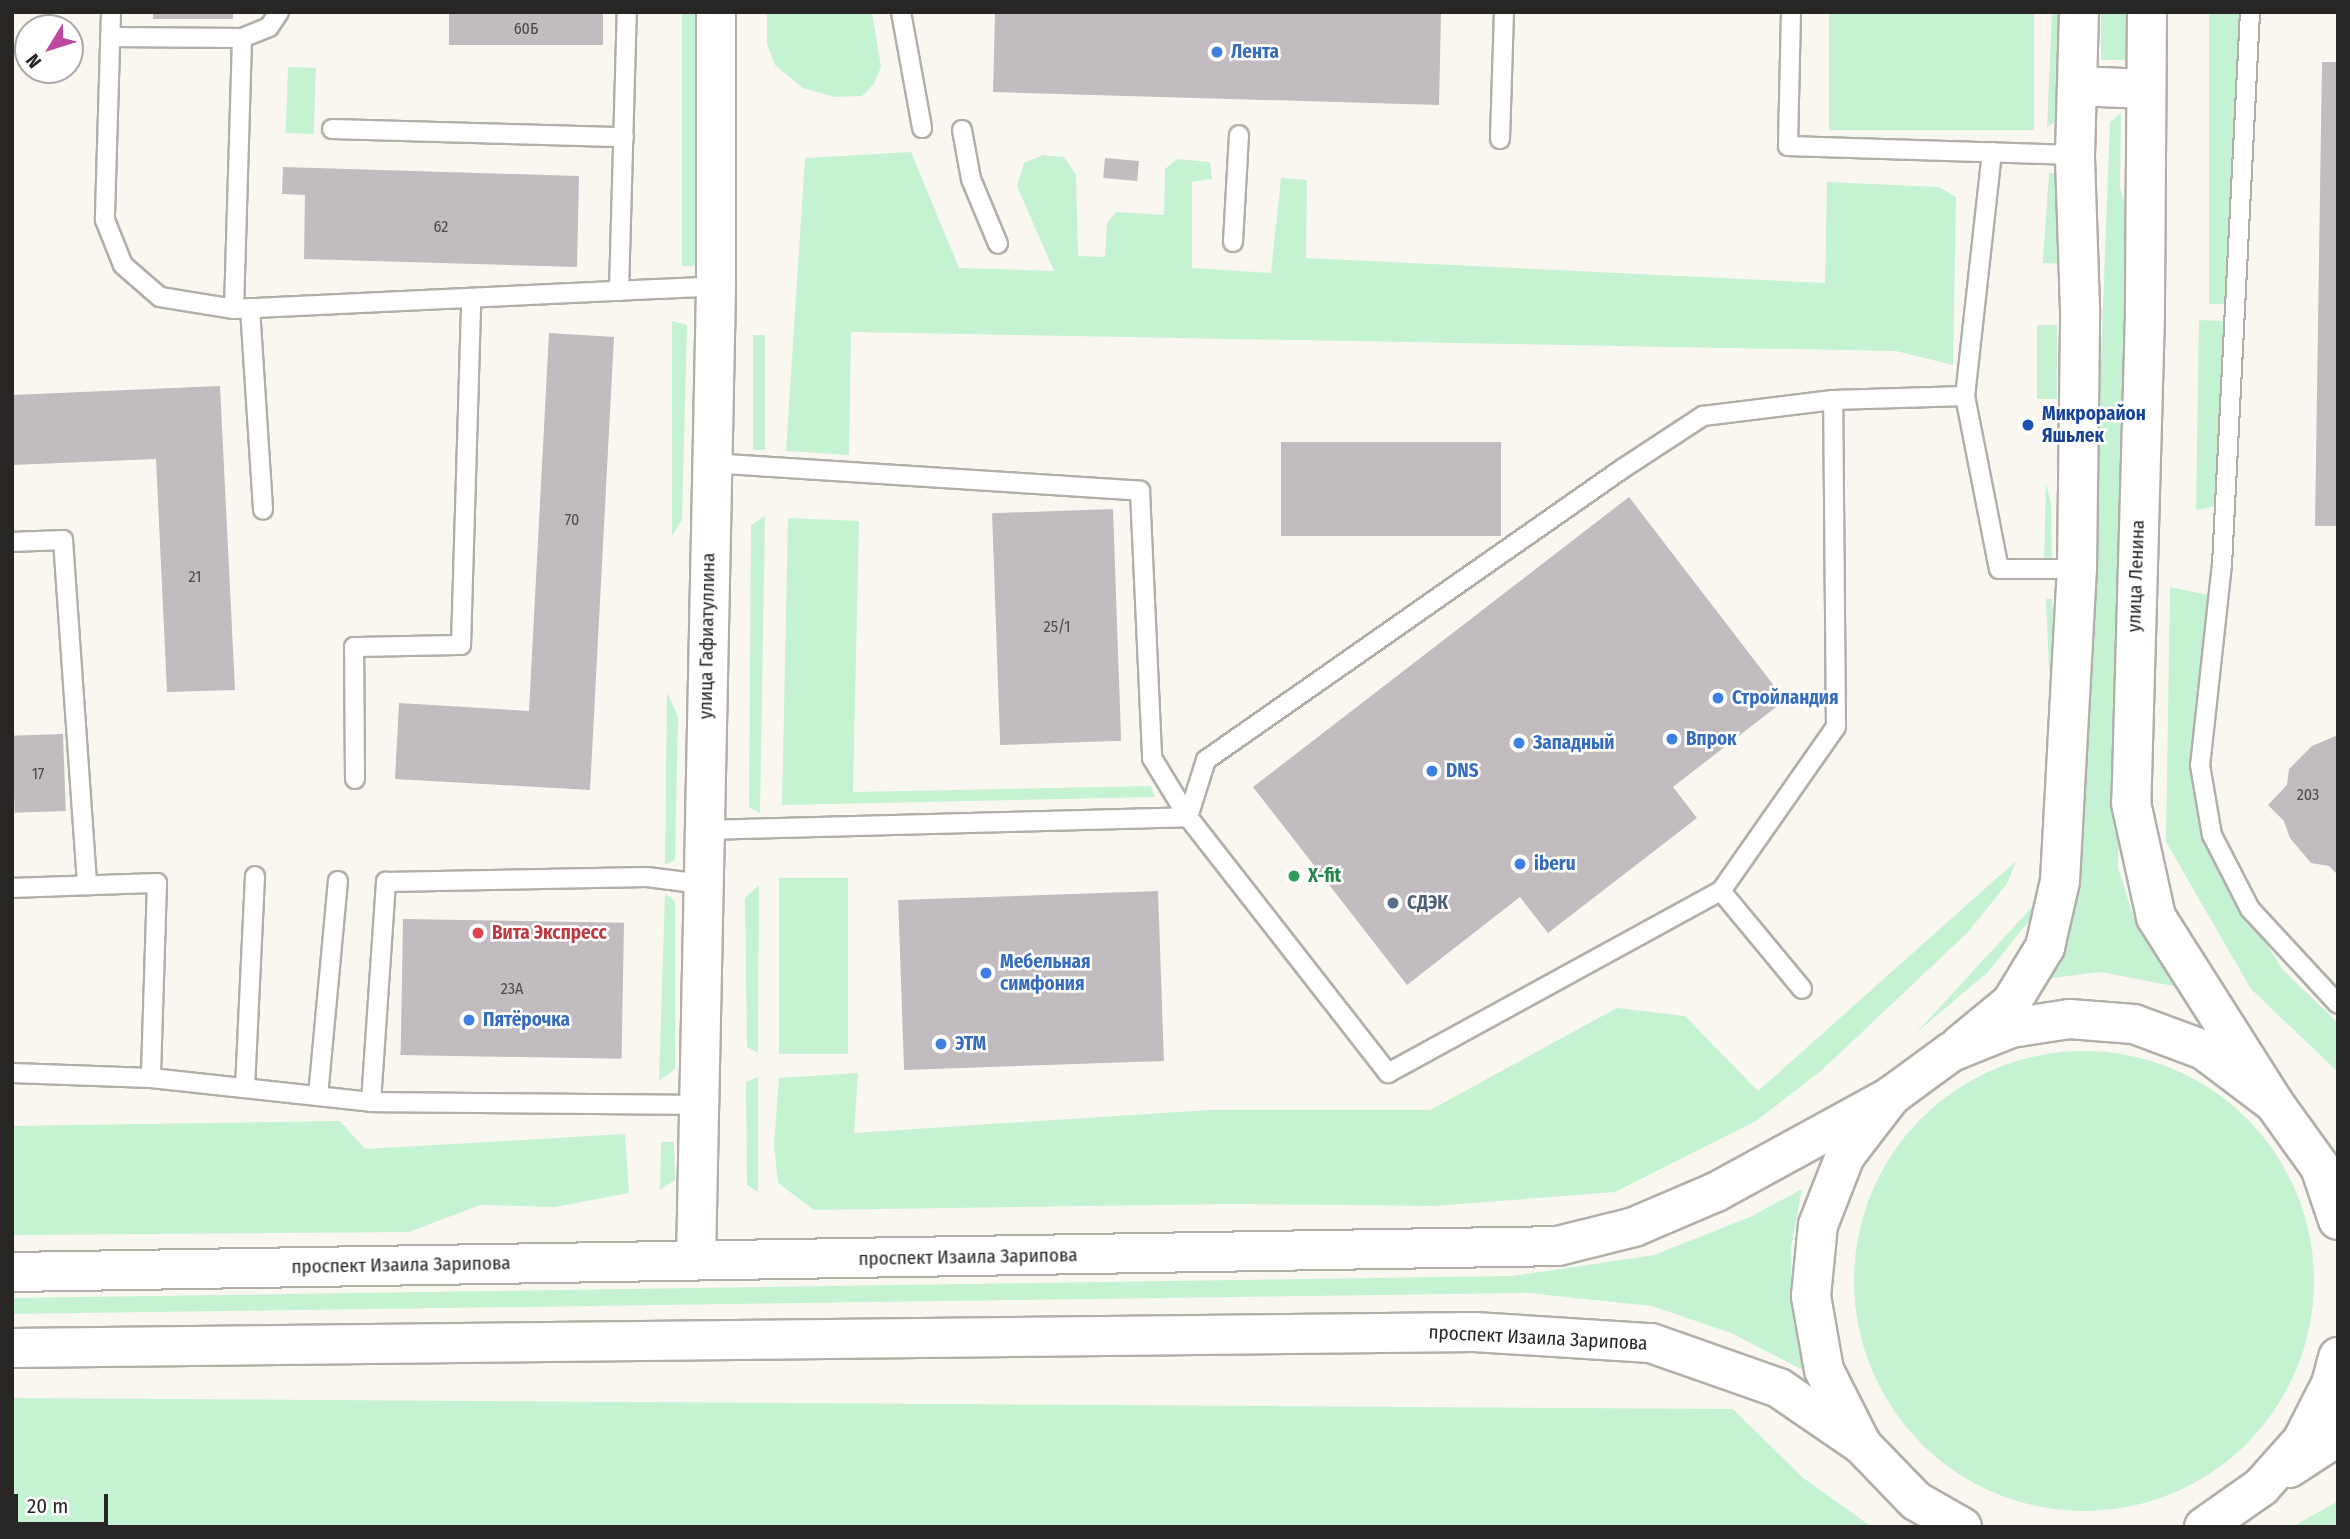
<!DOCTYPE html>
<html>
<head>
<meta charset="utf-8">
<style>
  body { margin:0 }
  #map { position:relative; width:2350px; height:1539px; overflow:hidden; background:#faf7f0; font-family:"Fira Sans Condensed",sans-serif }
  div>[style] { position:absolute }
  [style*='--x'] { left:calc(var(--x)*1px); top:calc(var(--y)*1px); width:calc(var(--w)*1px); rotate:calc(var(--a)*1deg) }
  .green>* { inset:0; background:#c6f2d4; transform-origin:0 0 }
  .round { border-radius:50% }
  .building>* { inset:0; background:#c2bbbf; transform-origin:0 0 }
  .roads { filter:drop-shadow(2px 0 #b2afa9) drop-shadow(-2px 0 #b2afa9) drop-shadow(0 2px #b2afa9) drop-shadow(0 -2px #b2afa9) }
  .lane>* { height:18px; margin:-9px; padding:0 9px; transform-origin:9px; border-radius:9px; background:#fff }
  .secondary>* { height:38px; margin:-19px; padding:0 19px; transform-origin:19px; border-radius:19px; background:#fff }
  .primary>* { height:38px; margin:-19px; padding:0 19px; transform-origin:19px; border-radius:19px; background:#fff }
  .dots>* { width:19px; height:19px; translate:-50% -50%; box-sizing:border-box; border:4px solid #fff; border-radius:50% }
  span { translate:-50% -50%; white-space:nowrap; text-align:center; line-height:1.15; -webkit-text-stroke:5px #fff; paint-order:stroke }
  .number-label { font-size:16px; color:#4e4b4b }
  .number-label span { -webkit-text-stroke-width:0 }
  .shop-label { font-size:19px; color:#366cbe; font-weight:700 }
  .left { translate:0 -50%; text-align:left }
  .transit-label { font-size:19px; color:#164399; font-weight:700 }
  .street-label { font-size:19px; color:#272624 }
  .leisure-label { font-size:19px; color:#27864d; font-weight:700 }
  .service-label { font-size:19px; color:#4e5e75; font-weight:700 }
  .health-label { font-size:19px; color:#be3a42; font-weight:700 }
  .frame { position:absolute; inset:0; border:14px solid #272624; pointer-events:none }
  .north { position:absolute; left:14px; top:14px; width:70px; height:70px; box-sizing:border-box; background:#fff; border:2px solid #a9a8a7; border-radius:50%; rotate:232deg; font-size:19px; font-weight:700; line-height:28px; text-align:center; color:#272624 }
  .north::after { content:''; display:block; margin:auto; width:24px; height:32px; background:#bd48a0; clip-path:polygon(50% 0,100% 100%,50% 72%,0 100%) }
  .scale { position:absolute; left:14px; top:1494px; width:94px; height:32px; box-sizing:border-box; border:4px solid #272624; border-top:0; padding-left:9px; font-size:21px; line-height:24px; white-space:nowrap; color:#272624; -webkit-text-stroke:5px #fff; paint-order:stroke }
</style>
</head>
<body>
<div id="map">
  <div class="green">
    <div style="left:682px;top:12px;width:13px;height:254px"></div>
    <div style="clip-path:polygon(767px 12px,872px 12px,881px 67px,874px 84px,862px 96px,835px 97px,803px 88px,775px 65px,767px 44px)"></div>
    <div style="left:1829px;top:12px;width:205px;height:118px"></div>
    <div style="clip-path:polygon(2052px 12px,2064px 12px,2057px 121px,2047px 127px)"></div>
    <div style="left:2101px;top:12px;width:30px;height:48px"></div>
    <div style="left:2209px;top:12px;width:31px;height:292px"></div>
    <div style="left:288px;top:67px;width:28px;height:66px;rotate:2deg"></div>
    <div style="clip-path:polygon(2121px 113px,2120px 188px,2132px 225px,2118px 868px,2134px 918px,2174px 986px,2100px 972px,2037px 980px,2063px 926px,2082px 864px,2110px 122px)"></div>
    <div style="clip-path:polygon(911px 152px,959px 268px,1054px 271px,1017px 186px,1024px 163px,1043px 155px,1064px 157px,1076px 175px,1078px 256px,1105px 257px,1107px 223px,1116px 212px,1164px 215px,1165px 169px,1177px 159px,1210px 162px,1212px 179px,1192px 182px,1192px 268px,1271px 273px,1281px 178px,1307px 180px,1306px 258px,1825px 283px,1827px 182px,1939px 187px,1956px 197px,1953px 365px,1896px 351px,851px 332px,849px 455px,786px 451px,805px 158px)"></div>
    <div style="left:2049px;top:173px;width:15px;height:90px;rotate:4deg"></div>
    <div style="clip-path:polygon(2199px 320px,2225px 321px,2220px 498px,2216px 506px,2196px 510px)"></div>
    <div style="clip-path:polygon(672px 321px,687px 325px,682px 520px,672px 536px)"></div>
    <div style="left:2037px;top:325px;width:20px;height:74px"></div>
    <div style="left:765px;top:335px;width:115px;height:12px;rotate:90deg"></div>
    <div style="clip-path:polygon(2046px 483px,2051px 504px,2052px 564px,2044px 564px)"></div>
    <div style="clip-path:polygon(765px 516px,760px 813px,749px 807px,751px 525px)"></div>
    <div style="clip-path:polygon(788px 518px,859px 521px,853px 792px,1151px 786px,1155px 797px,782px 805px)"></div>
    <div style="clip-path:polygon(2170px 587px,2213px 596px,2194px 765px,2201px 837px,2282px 969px,2338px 1023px,2338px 1072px,2251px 989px,2166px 842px)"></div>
    <div style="clip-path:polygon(2046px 599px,2052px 599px,2059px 721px,2053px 853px,2038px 910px,1987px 973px,1916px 1033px,2032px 907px,2045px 849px,2051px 722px)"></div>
    <div style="clip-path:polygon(667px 692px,678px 717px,675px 860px,665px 865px)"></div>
    <div style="clip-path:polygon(2016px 861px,2007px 884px,1967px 933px,1822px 1070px,1756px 1121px,1615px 1192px,1434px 1206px,1234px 1204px,814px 1210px,778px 1183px,774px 1145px,779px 1078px,858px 1073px,854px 1133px,1209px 1110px,1430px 1110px,1617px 1008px,1685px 1016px,1758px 1091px)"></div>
    <div style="left:848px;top:878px;width:176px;height:69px;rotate:90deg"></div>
    <div style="clip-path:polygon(759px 885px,758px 1053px,747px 1047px,745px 898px)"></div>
    <div style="clip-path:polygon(665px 893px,675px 902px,675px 1069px,659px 1081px)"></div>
    <div class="round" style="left:1854px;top:1051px;width:460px;height:460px"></div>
    <div style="clip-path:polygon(758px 1077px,758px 1192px,747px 1185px,746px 1082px)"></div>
    <div style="clip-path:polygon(340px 1121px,365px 1149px,625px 1134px,629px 1193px,555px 1207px,480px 1205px,409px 1232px,12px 1235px,12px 1126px)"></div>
    <div style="clip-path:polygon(661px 1142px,674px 1142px,675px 1180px,660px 1190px)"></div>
    <div style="clip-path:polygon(1802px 1189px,1791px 1247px,1792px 1305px,1805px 1371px,1731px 1333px,1652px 1306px,1528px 1293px,12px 1314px,12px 1298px,1513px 1276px,1654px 1255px,1750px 1217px)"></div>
    <div style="clip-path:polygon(12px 1398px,1733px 1409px,1802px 1477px,1872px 1527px,12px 1527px)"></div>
    <div style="clip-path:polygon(2338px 1501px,2338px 1527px,2292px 1527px)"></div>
  </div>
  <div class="building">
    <div style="left:153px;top:12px;width:80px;height:7px"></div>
    <div style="left:449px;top:12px;width:154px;height:33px"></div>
    <div style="clip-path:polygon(995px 12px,1441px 12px,1439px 105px,993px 92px)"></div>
    <div style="clip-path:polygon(2322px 62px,2338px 62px,2338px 526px,2315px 526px)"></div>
    <div style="left:1105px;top:158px;width:34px;height:20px;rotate:5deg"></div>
    <div style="clip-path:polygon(283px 167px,579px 176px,577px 267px,304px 259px,305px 195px,282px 194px)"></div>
    <div style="clip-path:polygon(549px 333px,614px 337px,590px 790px,395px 779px,399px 703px,529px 711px)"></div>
    <div style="clip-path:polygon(220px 386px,235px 690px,167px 692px,156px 459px,12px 465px,12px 395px)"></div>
    <div style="left:1501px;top:442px;width:94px;height:220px;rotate:90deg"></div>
    <div style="clip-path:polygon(1629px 497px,1785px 700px,1673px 787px,1697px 818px,1548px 933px,1520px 897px,1407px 985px,1253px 787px)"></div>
    <div style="left:1113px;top:509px;width:232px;height:121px;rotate:88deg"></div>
    <div style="left:63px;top:734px;width:77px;height:51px;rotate:88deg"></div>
    <div style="clip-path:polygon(2338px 735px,2338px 875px,2329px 866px,2311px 863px,2290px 838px,2284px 821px,2268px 805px,2287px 785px,2289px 769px,2312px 746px)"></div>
    <div style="left:1158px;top:891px;width:170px;height:260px;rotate:88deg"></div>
    <div style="left:403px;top:919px;width:221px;height:136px;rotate:1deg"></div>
  </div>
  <div class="roads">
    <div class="lane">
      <div style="--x:111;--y:12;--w:208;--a:91.7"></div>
      <div style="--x:105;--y:220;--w:48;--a:68.2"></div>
      <div style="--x:123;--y:265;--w:49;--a:40.9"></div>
      <div style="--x:160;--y:297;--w:75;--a:9.2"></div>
      <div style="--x:234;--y:309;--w:483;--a:-2.7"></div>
      <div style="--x:901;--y:12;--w:118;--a:79.7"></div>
      <div style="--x:1791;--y:12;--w:134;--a:91.3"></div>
      <div style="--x:1788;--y:146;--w:287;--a:1.8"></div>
      <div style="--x:2250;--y:12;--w:553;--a:92.9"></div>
      <div style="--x:2222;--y:564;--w:202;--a:96.2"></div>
      <div style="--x:2200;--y:765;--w:71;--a:80.3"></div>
      <div style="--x:2212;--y:835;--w:83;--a:62.8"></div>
      <div style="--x:2250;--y:909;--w:129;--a:47.2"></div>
      <div style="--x:110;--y:37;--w:132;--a:0.4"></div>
      <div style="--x:242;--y:38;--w:29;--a:-22"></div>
      <div style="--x:269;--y:27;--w:18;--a:-56"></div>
      <div style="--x:332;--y:129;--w:292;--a:1.6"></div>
      <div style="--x:962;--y:130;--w:50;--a:79.6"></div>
      <div style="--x:971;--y:179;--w:70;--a:67.4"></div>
      <div style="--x:1500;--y:139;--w:127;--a:-88.2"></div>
      <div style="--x:1992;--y:152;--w:245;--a:96.3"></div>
      <div style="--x:1965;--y:396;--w:176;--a:78.9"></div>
      <div style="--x:1999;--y:569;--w:78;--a:0"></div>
      <div style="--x:1233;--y:242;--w:107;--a:-86.8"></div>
      <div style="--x:619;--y:291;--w:279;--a:-88.4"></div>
      <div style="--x:250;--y:308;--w:202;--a:86.3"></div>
      <div style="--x:234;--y:309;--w:271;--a:-88.3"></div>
      <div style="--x:711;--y:463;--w:430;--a:3.7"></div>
      <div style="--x:1140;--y:491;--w:267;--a:87.4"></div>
      <div style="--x:1152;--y:758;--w:69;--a:58.6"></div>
      <div style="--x:12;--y:542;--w:51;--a:-2.2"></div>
      <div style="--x:63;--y:540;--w:346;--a:86"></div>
      <div style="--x:355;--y:779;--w:132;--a:-90.4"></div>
      <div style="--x:354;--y:647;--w:107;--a:-1.1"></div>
      <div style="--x:461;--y:645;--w:347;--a:-88.3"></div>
      <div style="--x:1188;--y:817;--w:60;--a:-72.5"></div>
      <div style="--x:1206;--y:760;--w:508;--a:-34.97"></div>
      <div style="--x:1622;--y:469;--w:97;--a:-33.2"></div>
      <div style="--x:1703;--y:416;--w:131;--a:-7"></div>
      <div style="--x:703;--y:830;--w:485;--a:-1.5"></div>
      <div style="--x:1188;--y:817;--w:325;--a:52"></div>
      <div style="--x:1388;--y:1073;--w:379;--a:-28.7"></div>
      <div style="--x:1721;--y:891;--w:200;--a:-55"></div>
      <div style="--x:1836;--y:727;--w:327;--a:-90.5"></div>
      <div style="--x:1833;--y:400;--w:132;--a:-1.7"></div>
      <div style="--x:12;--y:888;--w:145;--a:-2"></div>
      <div style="--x:157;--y:883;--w:195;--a:91.8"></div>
      <div style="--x:1721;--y:891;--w:127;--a:50.4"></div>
      <div style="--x:12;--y:1073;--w:139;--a:2.1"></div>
      <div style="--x:151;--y:1078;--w:221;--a:6.2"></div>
      <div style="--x:371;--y:1102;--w:329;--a:0.5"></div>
      <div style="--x:245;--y:1088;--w:212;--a:-87.3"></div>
      <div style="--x:318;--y:1096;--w:216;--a:-84.7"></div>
      <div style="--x:371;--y:1102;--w:221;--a:-86.1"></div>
      <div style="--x:386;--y:882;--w:261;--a:-1.1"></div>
      <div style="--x:647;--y:877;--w:55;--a:7.3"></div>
    </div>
    <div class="secondary">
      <div style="--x:2147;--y:12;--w:302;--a:90.4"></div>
      <div style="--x:2145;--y:314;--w:489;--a:91.6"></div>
      <div style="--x:2131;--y:803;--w:117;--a:77.6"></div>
      <div style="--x:2156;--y:917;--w:214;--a:57.6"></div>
      <div style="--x:2077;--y:86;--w:69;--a:2.5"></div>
      <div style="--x:1960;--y:1045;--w:66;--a:-39.5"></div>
      <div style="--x:2011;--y:1003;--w:66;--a:-58.7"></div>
      <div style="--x:2045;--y:947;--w:68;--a:-77.2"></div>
      <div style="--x:2060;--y:881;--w:312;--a:-86.9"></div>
      <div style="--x:2077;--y:569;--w:260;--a:-89.3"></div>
      <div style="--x:2080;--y:309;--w:154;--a:-91.9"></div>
      <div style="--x:2075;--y:155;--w:143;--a:-88.4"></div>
      <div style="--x:696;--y:1260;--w:974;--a:-88.82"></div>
      <div style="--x:716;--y:286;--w:274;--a:-90"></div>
    </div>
    <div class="primary">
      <div style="--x:12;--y:1272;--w:1546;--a:-0.96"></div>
      <div style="--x:1558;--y:1246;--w:78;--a:-14"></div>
      <div style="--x:1634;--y:1227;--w:89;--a:-23.1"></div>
      <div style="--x:1716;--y:1192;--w:200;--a:-28.7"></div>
      <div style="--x:12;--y:1348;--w:1462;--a:-0.63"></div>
      <div style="--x:1474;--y:1332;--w:177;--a:3.6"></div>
      <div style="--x:1651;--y:1343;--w:136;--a:19.4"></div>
      <div style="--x:1779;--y:1388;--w:101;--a:34.5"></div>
      <div style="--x:2289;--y:1468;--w:59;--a:-33.1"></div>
      <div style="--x:1962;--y:1527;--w:53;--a:-150.5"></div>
      <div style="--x:1916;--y:1501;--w:78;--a:-134"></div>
      <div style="--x:1862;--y:1445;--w:84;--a:-116.9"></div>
      <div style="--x:1824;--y:1370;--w:75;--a:-100"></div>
      <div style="--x:1811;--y:1296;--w:71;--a:-84.4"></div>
      <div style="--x:1818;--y:1225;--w:74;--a:-68.6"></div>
      <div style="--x:1845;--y:1156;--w:76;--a:-52.5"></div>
      <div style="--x:1891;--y:1096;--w:74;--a:-36.3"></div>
      <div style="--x:1951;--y:1052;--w:65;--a:-21.8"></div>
      <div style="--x:2011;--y:1028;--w:59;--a:-8.8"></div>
      <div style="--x:2069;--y:1019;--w:65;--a:4.4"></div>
      <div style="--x:2134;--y:1024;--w:75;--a:20.4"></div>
      <div style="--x:2204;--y:1050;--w:88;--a:37.1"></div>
      <div style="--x:2274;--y:1103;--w:79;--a:54.3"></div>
      <div style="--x:2320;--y:1167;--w:56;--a:71.2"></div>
      <div style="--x:2204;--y:1527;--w:70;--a:-35.1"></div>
      <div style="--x:2261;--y:1487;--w:62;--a:-48.3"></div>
      <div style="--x:2302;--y:1441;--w:64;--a:-63"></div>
      <div style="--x:2331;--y:1384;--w:28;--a:-75"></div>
    </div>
  </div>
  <div class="dots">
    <div style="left:1217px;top:52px;background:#3f7fe0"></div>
    <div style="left:2028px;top:425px;background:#1a4fb4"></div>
    <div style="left:1718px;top:698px;background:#3f7fe0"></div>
    <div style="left:1672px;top:739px;background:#3f7fe0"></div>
    <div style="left:1519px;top:743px;background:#3f7fe0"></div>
    <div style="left:1432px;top:771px;background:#3f7fe0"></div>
    <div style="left:1520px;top:864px;background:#3f7fe0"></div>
    <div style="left:1294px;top:876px;background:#2e9e5b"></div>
    <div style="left:1393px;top:903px;background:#5c6f8a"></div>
    <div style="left:478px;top:933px;background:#e0444e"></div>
    <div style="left:986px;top:973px;background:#3f7fe0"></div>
    <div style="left:469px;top:1020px;background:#3f7fe0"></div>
    <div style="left:941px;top:1044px;background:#3f7fe0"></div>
  </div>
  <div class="number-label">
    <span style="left:526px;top:29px">60Б</span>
    <span style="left:441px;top:227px">62</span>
    <span style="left:572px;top:520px">70</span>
    <span style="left:195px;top:577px">21</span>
    <span style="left:1057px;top:627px">25/1</span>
    <span style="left:38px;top:774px">17</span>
    <span style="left:2308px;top:795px">203</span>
    <span style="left:512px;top:989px">23А</span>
  </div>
  <div class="shop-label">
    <span class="left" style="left:1231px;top:52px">Лента</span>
    <span class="left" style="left:1732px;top:698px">Стройландия</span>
    <span class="left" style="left:1686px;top:739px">Впрок</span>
    <span class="left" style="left:1533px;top:743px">Западный</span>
    <span class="left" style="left:1446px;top:771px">DNS</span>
    <span class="left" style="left:1534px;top:864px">iberu</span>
    <span class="left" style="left:1000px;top:973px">Мебельная<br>симфония</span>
    <span class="left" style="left:483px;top:1020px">Пятёрочка</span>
    <span class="left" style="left:955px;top:1044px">ЭТМ</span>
  </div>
  <div class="transit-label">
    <span class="left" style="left:2042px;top:425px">Микрорайон<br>Яшьлек</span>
  </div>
  <div class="street-label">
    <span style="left:2136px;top:576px;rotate:-88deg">улица Ленина</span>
    <span style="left:707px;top:636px;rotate:-89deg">улица Гафиатуллина</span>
    <span style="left:968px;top:1257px;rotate:-1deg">проспект Изаила Зарипова</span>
    <span style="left:401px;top:1265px;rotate:-1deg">проспект Изаила Зарипова</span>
    <span style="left:1538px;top:1338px;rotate:3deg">проспект Изаила Зарипова</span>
  </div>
  <div class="leisure-label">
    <span class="left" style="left:1308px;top:876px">X-fit</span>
  </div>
  <div class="service-label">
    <span class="left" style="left:1407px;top:903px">СДЭК</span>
  </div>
  <div class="health-label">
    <span class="left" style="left:492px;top:933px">Вита Экспресс</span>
  </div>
  <div class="frame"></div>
  <div class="north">N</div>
  <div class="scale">20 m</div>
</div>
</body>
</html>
